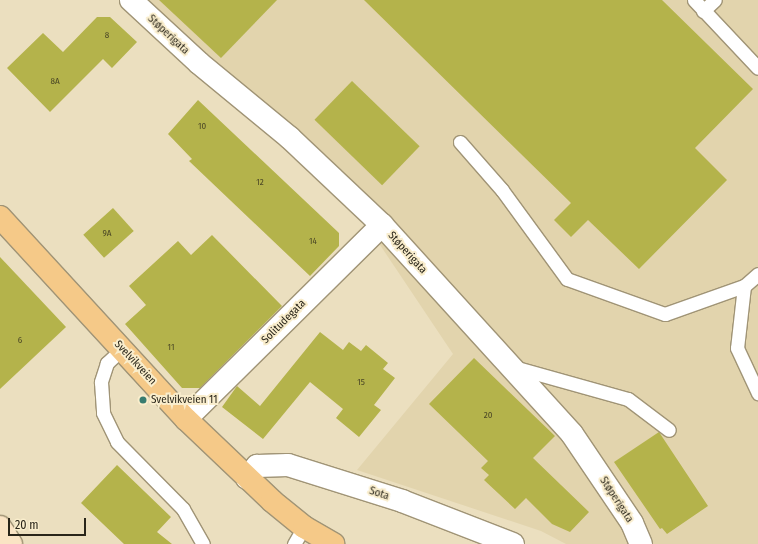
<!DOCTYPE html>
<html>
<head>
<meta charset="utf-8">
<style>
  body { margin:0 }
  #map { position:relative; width:758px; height:544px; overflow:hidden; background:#ebdfbf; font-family:"Fira Sans Condensed",sans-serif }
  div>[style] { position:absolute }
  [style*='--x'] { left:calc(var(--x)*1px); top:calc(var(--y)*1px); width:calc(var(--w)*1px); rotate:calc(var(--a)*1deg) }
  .built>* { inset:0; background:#e2d4ad }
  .building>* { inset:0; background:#b4b34b; transform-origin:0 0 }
  .roads { filter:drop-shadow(1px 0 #a09476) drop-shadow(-1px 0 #a09476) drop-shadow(0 1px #a09476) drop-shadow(0 -1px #a09476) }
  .service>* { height:13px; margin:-6.5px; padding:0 6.5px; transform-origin:6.5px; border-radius:6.5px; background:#fff }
  .minor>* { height:22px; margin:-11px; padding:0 11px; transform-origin:11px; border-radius:11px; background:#fff }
  .secondary>* { height:22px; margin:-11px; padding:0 11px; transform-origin:11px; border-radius:11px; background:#fae4c4 }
  .primary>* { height:22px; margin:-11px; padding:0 11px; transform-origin:11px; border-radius:11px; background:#f5c988 }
  .dots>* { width:11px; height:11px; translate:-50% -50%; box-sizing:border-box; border:2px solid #f9edcc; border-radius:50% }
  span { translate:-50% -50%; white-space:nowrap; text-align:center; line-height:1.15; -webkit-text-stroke:4px #f9edcc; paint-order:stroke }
  .number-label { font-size:9px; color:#4c4826 }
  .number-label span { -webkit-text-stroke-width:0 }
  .street-label { font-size:11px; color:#292519 }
  .poi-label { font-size:11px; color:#292519 }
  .left { translate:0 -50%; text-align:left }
  .scale { position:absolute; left:8px; top:518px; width:78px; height:18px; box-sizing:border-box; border:2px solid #292519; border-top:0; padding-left:5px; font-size:12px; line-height:14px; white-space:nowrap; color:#292519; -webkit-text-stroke:3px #f9edcc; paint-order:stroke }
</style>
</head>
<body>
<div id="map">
  <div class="built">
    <div style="clip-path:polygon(130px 0,758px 0,758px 544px,566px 544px,541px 531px,357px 470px,453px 354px,366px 224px)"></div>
  </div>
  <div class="building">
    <div style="clip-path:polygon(159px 0,277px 0,221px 58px)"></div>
    <div style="clip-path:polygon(364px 0,662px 0,753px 89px,695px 148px,727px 180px,639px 269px,588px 220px,571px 237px,554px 220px,571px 203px)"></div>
    <div style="clip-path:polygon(97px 17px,110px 17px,137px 42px,112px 68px,103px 59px,50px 112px,7px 68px,43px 33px,63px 52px)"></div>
    <div style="left:352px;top:81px;width:94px;height:54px;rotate:44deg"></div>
    <div style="clip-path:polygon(198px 100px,339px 233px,339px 246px,310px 276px,189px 161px,192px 159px,168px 134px)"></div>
    <div style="left:113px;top:208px;width:31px;height:40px;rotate:48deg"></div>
    <div style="clip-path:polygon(212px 235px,282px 306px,200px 388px,182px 388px,125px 324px,146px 305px,129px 286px,178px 241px,191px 255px)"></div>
    <div style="clip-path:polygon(0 257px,66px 327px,0 389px)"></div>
    <div style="clip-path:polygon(320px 332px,343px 350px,349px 342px,361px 351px,366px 345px,388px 363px,383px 369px,395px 378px,374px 405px,381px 410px,359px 437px,336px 418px,343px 409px,310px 382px,263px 439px,222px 407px,237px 386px,260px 406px)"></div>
    <div style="clip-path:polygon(474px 358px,555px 436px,533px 458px,589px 512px,570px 532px,552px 524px,526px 498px,515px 509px,484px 480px,489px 475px,481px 468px,488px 461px,429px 404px)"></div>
    <div style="clip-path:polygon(659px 432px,708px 506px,667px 534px,662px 528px,660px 529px,614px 462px)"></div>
    <div style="clip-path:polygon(117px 465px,171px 517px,157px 532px,172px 544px,124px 544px,81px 503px)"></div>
  </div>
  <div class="roads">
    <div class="service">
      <div style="--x:694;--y:0;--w:93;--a:46.7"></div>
      <div style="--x:703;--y:11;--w:16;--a:-43"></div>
      <div style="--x:460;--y:142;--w:64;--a:48.8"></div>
      <div style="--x:502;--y:190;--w:110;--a:53.9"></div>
      <div style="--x:567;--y:279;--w:104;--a:19.7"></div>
      <div style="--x:665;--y:314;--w:84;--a:-19.5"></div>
      <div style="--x:758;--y:274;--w:18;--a:139"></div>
      <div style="--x:744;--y:286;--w:62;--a:96.4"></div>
      <div style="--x:737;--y:348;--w:50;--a:65"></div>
      <div style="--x:122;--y:349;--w:21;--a:137"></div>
      <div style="--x:107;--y:363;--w:20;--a:108"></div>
      <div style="--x:101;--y:382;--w:31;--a:86"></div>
      <div style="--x:103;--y:413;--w:32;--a:64"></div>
      <div style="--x:117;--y:442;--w:94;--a:45.4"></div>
      <div style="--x:183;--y:509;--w:40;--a:60.3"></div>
      <div style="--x:517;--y:368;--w:115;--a:15.6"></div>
      <div style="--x:628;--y:399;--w:51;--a:37.1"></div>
      <div style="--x:294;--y:544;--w:20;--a:-60"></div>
    </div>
    <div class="minor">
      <div style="--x:131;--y:0;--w:93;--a:42.8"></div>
      <div style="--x:199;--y:63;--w:118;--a:39.5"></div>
      <div style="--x:290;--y:138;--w:127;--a:43.4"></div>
      <div style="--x:382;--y:225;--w:282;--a:47.7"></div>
      <div style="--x:572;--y:434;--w:107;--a:56"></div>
      <div style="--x:632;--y:523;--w:23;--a:67"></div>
      <div style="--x:186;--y:419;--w:276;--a:-44.7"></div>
      <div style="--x:247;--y:478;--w:16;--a:-50"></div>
      <div style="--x:257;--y:466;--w:31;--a:-2"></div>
      <div style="--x:288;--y:465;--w:120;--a:17.5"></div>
      <div style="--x:402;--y:501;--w:119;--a:21.2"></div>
    </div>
    <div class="secondary">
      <div style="--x:0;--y:527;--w:20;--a:57"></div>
    </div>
    <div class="primary">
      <div style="--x:0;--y:217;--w:275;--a:47.4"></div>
      <div style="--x:186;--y:419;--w:119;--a:43.6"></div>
      <div style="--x:272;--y:501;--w:41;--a:39.1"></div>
      <div style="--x:304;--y:527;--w:34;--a:30"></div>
    </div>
  </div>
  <div class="dots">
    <div style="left:143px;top:400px;background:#377c70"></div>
  </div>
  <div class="number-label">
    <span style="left:107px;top:35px">8</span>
    <span style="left:55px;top:81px">8A</span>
    <span style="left:202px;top:126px">10</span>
    <span style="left:260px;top:182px">12</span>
    <span style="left:107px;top:233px">9A</span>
    <span style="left:313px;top:241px">14</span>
    <span style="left:20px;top:340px">6</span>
    <span style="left:171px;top:347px">11</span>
    <span style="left:361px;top:382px">15</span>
    <span style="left:488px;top:415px">20</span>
  </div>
  <div class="street-label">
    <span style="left:168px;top:35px;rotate:43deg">Støperigata</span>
    <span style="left:407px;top:253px;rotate:48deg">Støperigata</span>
    <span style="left:284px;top:322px;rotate:-45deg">Solitudegata</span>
    <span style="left:135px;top:363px;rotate:47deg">Svelvikveien</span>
    <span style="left:379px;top:494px;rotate:18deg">Sota</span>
    <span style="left:616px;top:500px;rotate:57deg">Støperigata</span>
  </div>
  <div class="poi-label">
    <span class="left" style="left:151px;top:400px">Svelvikveien 11</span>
  </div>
  <div class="scale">20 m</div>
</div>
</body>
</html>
